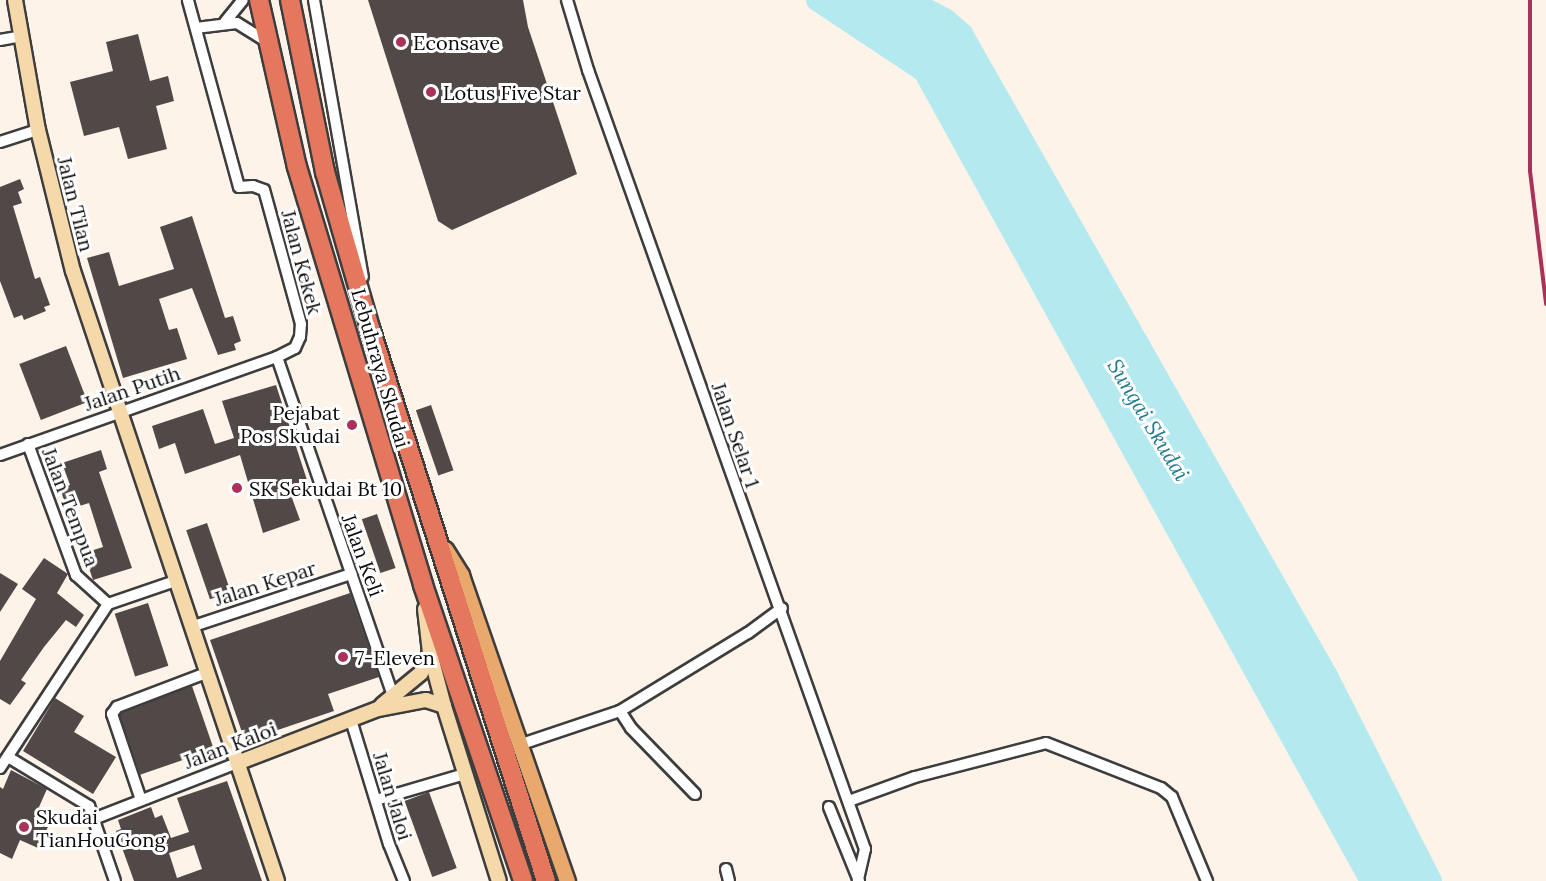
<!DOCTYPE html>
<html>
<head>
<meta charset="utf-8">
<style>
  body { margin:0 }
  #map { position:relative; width:1546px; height:881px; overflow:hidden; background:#fdf3e9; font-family:Lora,serif }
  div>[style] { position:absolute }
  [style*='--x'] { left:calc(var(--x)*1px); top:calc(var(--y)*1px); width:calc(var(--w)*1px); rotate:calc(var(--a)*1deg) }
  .water>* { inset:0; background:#b3e9ef }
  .river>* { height:22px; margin:-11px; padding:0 11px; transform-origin:11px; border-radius:11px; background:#b3e9ef }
  .building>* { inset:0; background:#514948; transform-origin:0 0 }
  .roads { filter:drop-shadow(2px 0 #3d3d3d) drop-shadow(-2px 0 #3d3d3d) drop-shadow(0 2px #3d3d3d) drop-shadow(0 -2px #3d3d3d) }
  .street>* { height:10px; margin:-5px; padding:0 5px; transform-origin:5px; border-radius:5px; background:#fff }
  .secondary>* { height:14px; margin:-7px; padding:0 7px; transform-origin:7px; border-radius:7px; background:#f6d9ab }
  .primary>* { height:15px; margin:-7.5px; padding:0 7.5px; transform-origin:7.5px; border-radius:7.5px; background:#eaa96c }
  .highway>* { height:18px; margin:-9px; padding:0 9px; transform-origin:9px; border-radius:9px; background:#e5775f }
  .rail>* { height:4px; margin:-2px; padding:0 2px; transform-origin:2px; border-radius:2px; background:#aa3159 }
  .dots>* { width:16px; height:16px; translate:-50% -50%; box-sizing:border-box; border:3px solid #fff; border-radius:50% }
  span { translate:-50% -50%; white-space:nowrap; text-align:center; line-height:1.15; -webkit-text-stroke:6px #fff; paint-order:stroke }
  .poi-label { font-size:20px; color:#0a0a0a }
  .left { translate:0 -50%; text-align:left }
  .right { translate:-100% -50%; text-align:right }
  .street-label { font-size:20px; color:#0a0a0a }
  .water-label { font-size:21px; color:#227c8d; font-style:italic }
</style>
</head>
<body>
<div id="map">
  <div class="water">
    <div style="clip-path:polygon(817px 0,908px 0,945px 19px,962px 34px,1327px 676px,1431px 881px,1371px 881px,924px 71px)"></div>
  </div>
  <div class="river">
    <div style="--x:817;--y:0;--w:128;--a:33.6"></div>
    <div style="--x:924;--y:71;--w:925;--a:61.11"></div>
    <div style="--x:908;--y:0;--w:42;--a:27.2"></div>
    <div style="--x:945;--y:19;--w:23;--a:41"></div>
    <div style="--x:962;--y:34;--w:739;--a:60.38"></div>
    <div style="--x:1327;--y:676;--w:230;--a:63.1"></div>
  </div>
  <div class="building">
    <div style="clip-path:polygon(368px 0,523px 0,528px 27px,577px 174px,452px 230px,438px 221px)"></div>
    <div style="clip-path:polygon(138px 34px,150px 81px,168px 76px,174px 101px,156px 106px,167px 149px,128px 159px,119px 127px,84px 136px,70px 82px,113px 71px,106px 42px)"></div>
    <div style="clip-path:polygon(20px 179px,24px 189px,18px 192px,22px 203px,13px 206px,35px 279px,40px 277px,50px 305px,44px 307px,46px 311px,24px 320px,22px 315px,14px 318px,0 281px,0 187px)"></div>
    <div style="clip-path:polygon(192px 216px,225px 318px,233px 316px,241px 341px,234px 344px,236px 350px,218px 355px,192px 288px,159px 299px,169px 330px,177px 328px,187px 359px,123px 378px,87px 258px,109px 252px,119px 286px,174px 269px,160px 227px)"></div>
    <div style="left:66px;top:346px;width:60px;height:50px;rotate:69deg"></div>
    <div style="clip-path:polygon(276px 385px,307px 480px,288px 487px,300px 520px,263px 533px,240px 455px,185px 474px,175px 443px,159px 449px,152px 426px,203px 409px,215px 444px,234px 438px,222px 401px)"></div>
    <div style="left:431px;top:405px;width:69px;height:16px;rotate:71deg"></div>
    <div style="clip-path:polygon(101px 450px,107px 469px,99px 472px,132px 568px,93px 580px,84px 553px,103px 547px,89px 503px,67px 510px,60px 488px,70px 485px,62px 463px)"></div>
    <div style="left:377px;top:514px;width:57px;height:16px;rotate:71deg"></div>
    <div style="left:207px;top:523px;width:73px;height:22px;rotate:71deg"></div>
    <div style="clip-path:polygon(44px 558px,68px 574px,57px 593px,84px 615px,76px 627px,66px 620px,44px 647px,21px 680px,26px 683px,10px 705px,0 699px,0 661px,36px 599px,22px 589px)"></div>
    <div style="clip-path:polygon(0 573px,18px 584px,0 612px)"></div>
    <div style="clip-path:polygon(350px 593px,379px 677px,328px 694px,334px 711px,245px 741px,210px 640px)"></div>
    <div style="left:148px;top:603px;width:66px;height:35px;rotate:72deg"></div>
    <div style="left:192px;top:686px;width:67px;height:78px;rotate:71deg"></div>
    <div style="clip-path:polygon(55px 698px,84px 716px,74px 732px,116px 757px,93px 794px,23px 751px)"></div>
    <div style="clip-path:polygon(11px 770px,47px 789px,39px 807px,54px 814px,38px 848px,20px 840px,12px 859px,0 853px,0 787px,3px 789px)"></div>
    <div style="clip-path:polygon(evenodd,227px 781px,262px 881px,134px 881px,116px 831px,121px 829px,118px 820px,151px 807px,155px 818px,162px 815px,171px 838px,189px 832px,177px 798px,227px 781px,194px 845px,202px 869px,177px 878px,169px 853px,194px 845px)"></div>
    <div style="left:429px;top:792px;width:81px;height:26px;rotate:70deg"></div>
  </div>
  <div class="roads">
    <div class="street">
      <div style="--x:314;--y:0;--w:281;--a:80"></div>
      <div style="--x:567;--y:0;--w:73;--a:73.3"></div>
      <div style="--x:588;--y:70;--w:827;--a:70.43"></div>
      <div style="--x:865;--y:849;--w:32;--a:103"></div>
      <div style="--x:225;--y:22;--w:28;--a:-51"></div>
      <div style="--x:196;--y:28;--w:41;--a:-7"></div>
      <div style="--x:237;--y:23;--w:36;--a:32"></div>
      <div style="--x:0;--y:40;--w:22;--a:-10"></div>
      <div style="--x:0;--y:142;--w:40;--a:-18"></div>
      <div style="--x:277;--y:357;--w:357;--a:71.1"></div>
      <div style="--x:28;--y:444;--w:140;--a:69.9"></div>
      <div style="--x:76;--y:575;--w:43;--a:42.2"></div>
      <div style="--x:0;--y:455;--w:294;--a:-19.5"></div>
      <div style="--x:277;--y:357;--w:20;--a:-27"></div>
      <div style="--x:295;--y:348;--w:12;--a:-66"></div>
      <div style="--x:300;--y:337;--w:13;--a:-86"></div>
      <div style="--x:301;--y:324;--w:139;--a:-105.4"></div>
      <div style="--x:264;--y:190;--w:12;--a:-160"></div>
      <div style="--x:253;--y:186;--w:14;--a:176"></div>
      <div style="--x:239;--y:187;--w:194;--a:-105.3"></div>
      <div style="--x:191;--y:627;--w:169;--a:-18.3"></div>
      <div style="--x:620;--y:711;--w:20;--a:57"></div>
      <div style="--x:631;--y:728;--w:92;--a:45.9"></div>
      <div style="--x:351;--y:720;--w:130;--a:73"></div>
      <div style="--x:389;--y:844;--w:40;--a:68"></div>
      <div style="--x:519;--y:745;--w:107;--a:-18.6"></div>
      <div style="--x:620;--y:711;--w:150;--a:-31.4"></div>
      <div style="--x:748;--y:633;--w:42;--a:-36.3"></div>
      <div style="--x:8;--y:757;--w:95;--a:31.2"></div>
      <div style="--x:89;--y:806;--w:79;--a:70.9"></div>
      <div style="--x:0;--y:768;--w:196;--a:-56.6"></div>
      <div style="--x:108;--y:604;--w:71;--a:-18.9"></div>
      <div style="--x:141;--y:800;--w:91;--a:-108.6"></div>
      <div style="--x:112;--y:714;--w:9;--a:-54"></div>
      <div style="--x:117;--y:707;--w:95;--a:-20.9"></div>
      <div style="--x:376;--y:800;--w:93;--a:-16.3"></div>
      <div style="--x:849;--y:801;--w:70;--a:-20"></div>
      <div style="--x:915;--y:777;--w:135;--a:-14.5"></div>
      <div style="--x:1046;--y:743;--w:123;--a:21.4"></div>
      <div style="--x:1161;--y:788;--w:14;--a:39"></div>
      <div style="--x:1172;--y:797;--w:91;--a:67.4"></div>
      <div style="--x:829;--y:807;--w:80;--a:67.9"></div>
      <div style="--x:96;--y:818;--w:151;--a:-21.3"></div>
      <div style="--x:726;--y:869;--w:12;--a:76"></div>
    </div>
    <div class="secondary">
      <div style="--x:15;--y:0;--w:132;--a:80"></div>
      <div style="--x:38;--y:130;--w:145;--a:76.1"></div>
      <div style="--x:73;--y:271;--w:643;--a:71.51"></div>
      <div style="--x:425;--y:609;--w:44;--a:83.5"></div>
      <div style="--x:430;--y:653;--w:55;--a:75.2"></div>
      <div style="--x:444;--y:706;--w:183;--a:72.6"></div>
      <div style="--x:382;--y:705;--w:50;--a:-39.4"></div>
      <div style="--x:421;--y:673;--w:22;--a:-66"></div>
      <div style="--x:237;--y:763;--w:151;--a:-21"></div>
      <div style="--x:378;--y:709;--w:49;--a:-10.6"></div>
      <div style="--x:426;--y:700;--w:19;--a:18"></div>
    </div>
    <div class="primary">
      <div style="--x:445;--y:549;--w:31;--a:58"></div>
      <div style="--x:461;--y:575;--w:324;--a:70.9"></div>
    </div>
    <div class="highway">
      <div style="--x:259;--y:0;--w:171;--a:77.2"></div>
      <div style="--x:297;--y:167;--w:437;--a:73.2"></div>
      <div style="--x:423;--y:585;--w:312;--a:71.3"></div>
      <div style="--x:290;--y:0;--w:176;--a:78.5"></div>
      <div style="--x:325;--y:172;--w:162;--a:73.9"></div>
      <div style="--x:370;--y:328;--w:580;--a:72.35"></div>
    </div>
  </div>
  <div class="rail">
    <div style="--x:1530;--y:0;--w:171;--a:90"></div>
    <div style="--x:1530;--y:171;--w:134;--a:83.1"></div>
  </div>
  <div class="dots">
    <div style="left:401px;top:42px;background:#aa3159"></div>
    <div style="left:431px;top:92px;background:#aa3159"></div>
    <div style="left:352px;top:425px;background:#aa3159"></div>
    <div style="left:237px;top:488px;background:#aa3159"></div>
    <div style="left:343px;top:657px;background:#aa3159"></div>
    <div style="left:24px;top:827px;background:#aa3159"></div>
  </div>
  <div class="poi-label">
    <span class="left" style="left:413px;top:42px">Econsave</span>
    <span class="left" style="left:443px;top:92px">Lotus Five Star</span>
    <span class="right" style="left:340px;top:424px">Pejabat<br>Pos Skudai</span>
    <span class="left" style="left:249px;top:488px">SK Sekudai Bt 10</span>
    <span class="left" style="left:355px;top:657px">7-Eleven</span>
    <span class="left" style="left:36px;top:828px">Skudai<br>TianHouGong</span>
  </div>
  <div class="street-label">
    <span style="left:76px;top:204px;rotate:76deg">Jalan Tilan</span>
    <span style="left:302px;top:262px;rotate:75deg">Jalan Kekek</span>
    <span style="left:381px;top:368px;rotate:74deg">Lebuhraya Skudai</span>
    <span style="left:132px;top:388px;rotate:-19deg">Jalan Putih</span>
    <span style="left:736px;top:435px;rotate:71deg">Jalan Selar 1</span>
    <span style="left:71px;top:507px;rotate:69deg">Jalan Tempua</span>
    <span style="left:363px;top:555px;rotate:70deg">Jalan Keli</span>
    <span style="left:265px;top:583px;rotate:-18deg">Jalan Kepar</span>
    <span style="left:230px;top:745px;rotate:-21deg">Jalan Kaloi</span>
    <span style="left:393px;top:796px;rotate:73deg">Jalan Jaloi</span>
  </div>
  <div class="water-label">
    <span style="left:1148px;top:420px;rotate:59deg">Sungai Skudai</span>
  </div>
</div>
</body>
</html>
